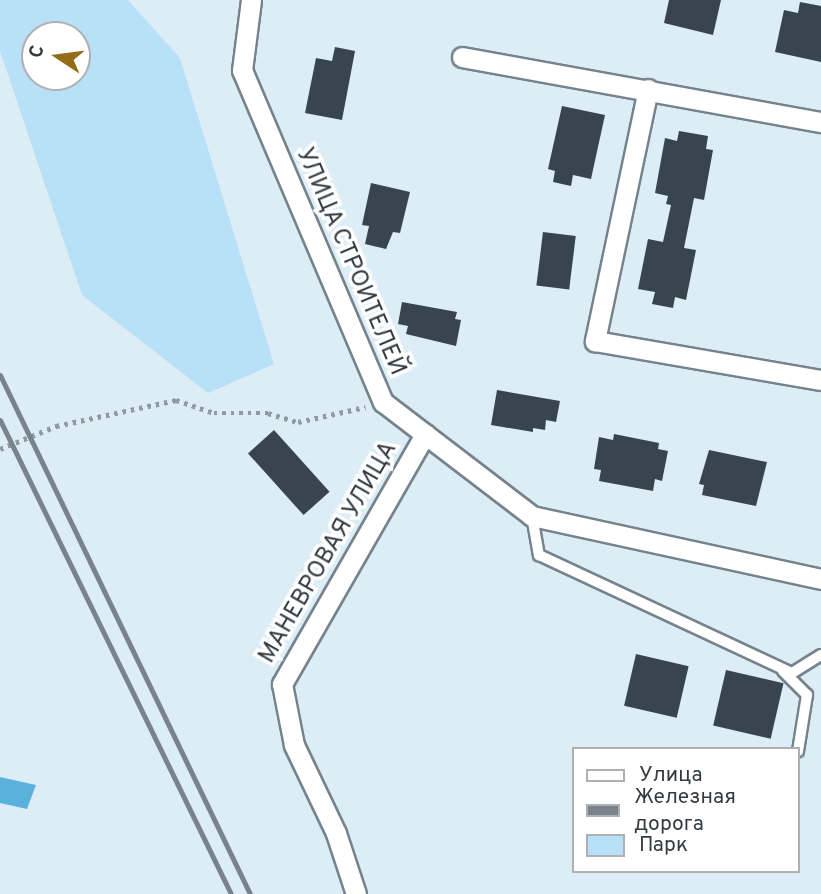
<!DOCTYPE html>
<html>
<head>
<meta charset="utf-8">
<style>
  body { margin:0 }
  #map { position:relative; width:821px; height:894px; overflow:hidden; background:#ddedf6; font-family:Overpass,sans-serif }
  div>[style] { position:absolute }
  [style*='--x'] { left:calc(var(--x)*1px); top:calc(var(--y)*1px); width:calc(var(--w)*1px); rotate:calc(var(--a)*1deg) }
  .green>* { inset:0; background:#b8e1f7 }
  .water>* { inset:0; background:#5ab1dc }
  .building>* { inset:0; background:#38454c; transform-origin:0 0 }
  .path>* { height:4.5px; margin-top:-2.25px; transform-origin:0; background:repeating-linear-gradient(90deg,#8f9aa1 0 3.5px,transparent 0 8.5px) }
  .roads { filter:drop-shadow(2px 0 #75838c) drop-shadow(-2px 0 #75838c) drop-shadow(0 2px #75838c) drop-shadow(0 -2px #75838c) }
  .service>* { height:10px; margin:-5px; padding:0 5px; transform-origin:5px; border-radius:5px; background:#fff }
  .minor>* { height:19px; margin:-9.5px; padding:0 9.5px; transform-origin:9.5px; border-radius:9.5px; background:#fff }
  .rail>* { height:5px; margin:-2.5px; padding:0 2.5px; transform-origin:2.5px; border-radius:2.5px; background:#79838a }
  span { translate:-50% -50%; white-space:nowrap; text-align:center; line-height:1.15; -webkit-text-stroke:7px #fff; paint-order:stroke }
  .street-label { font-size:24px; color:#343a3e }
  .legend { position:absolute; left:572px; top:747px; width:228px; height:126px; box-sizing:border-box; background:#fff; border:2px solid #aeb0b2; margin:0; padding:9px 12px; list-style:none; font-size:21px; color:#343a3e }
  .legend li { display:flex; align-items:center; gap:14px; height:35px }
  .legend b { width:35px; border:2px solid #aeb0b2 }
  .north { position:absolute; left:21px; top:21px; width:70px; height:70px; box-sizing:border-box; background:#fff; border:2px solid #aeb0b2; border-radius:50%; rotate:283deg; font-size:19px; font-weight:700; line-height:28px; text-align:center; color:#343a3e }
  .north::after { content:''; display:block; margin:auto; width:24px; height:32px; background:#946e17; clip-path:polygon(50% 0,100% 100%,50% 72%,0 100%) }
</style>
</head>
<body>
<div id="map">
  <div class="green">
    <div style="clip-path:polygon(evenodd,0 0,128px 0,180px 58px,274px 364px,208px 393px,82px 295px,0 51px,0 0,35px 35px,77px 35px,77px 77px,35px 77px,35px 35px)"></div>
  </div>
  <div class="water">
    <div style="clip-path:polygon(0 777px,36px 785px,27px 809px,0 803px)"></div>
  </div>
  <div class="building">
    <div style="clip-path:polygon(669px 0,721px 0,713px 35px,664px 23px)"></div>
    <div style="clip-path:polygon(800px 2px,821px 6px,821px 62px,775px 52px,784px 10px,798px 13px)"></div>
    <div style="clip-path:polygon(335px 47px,355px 51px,342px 120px,305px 113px,316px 58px,332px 61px)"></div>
    <div style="clip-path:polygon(562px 106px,605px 115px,591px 179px,573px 175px,571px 186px,553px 182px,555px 171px,548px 169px)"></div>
    <div style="clip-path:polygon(679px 131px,708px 136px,706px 149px,713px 150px,704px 200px,694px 198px,684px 248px,696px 250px,686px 300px,675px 297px,673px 308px,652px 304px,655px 292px,638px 289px,648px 239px,663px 242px,671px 205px,666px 204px,668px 196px,655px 193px,665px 138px,677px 141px)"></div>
    <div style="clip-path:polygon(371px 183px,410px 192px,400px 233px,393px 232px,386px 249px,365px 244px,369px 226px,362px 225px)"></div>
    <div style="left:543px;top:232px;width:33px;height:54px;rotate:7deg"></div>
    <div style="clip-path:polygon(402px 302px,457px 312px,455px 319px,461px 320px,456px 346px,406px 334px,408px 326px,398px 324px)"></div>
    <div style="clip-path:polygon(497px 390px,560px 401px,556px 422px,546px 420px,545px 430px,533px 428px,533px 432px,491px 425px)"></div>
    <div style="left:274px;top:430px;width:83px;height:35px;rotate:48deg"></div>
    <div style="clip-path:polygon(614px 434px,659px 443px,658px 449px,668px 451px,662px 481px,655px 479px,653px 491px,599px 481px,601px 470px,594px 469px,599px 437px,613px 440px)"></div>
    <div style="clip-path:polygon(709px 450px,767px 462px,756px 506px,702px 495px,704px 485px,699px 484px)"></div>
    <div style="left:636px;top:654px;width:54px;height:53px;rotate:13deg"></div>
    <div style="left:726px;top:670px;width:59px;height:57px;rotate:13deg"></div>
  </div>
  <div class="path">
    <div style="--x:0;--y:449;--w:61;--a:-22.3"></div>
    <div style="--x:56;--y:426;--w:123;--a:-12.2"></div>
    <div style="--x:176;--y:400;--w:40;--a:18.9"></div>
    <div style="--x:214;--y:413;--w:54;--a:0"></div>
    <div style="--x:268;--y:413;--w:31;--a:17"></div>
    <div style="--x:298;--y:422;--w:69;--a:-12.6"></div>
  </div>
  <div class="roads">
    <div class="service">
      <div style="--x:532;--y:516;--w:40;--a:80"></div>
      <div style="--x:539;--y:555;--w:279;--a:25"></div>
      <div style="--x:792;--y:673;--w:34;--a:-32"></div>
      <div style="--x:783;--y:671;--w:34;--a:45"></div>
      <div style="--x:807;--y:695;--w:57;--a:99.1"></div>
    </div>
    <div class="minor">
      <div style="--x:251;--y:0;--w:71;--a:97.3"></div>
      <div style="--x:242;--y:70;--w:361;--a:67"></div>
      <div style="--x:383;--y:402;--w:188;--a:37.4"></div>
      <div style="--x:532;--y:516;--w:296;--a:12.3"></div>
      <div style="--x:462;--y:57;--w:365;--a:10.3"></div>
      <div style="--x:648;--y:89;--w:258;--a:101.9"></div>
      <div style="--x:595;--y:341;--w:229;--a:9.8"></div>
      <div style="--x:356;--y:894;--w:64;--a:-108.2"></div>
      <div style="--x:336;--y:833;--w:98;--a:-115.5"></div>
      <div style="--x:294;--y:745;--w:62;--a:-101.1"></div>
      <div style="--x:282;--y:684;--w:288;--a:-60.2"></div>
    </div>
  </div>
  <div class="rail">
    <div style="--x:0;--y:375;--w:576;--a:64.28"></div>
    <div style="--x:0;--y:420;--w:527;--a:64.02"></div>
  </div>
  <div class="street-label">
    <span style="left:350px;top:262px;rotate:67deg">УЛИЦА СТРОИТЕЛЕЙ</span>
    <span style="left:329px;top:553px;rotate:-60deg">МАНЕВРОВАЯ УЛИЦА</span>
  </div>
  <ul class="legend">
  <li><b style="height:9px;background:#fff"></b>Улица</li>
  <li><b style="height:9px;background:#79838a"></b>Железная дорога</li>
  <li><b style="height:19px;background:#b8e1f7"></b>Парк</li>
  </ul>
  <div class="north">С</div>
</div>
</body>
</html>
